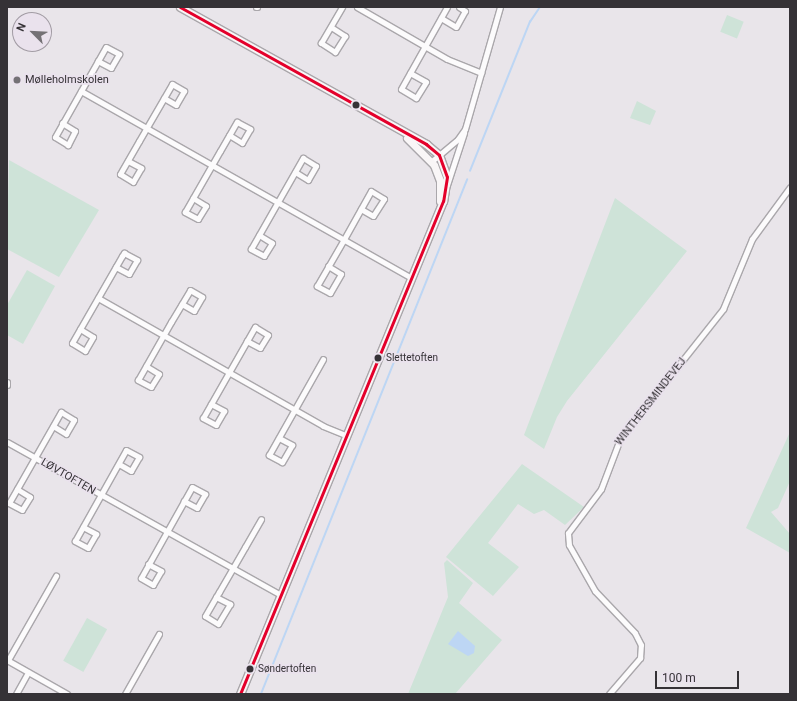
<!DOCTYPE html>
<html>
<head>
<meta charset="utf-8">
<style>
  body { margin:0 }
  #map { position:relative; width:797px; height:701px; overflow:hidden; background:#e9e5ea; font-family:Roboto,sans-serif }
  div>[style] { position:absolute }
  [style*='--x'] { left:calc(var(--x)*1px); top:calc(var(--y)*1px); width:calc(var(--w)*1px); rotate:calc(var(--a)*1deg) }
  .green>* { inset:0; background:#cee3d8; transform-origin:0 0 }
  .water>* { inset:0; background:#bdd6f4 }
  .stream>* { height:1.5px; margin:-0.75px; padding:0 0.75px; transform-origin:0.75px; border-radius:0.75px; background:#bdd6f4 }
  .roads { filter:drop-shadow(1px 0 #aaa7ab) drop-shadow(-1px 0 #aaa7ab) drop-shadow(0 1px #aaa7ab) drop-shadow(0 -1px #aaa7ab) }
  .street>* { height:5px; margin:-2.5px; padding:0 2.5px; transform-origin:2.5px; border-radius:2.5px; background:#fcfbfc }
  .secondary>* { height:7px; margin:-3.5px; padding:0 3.5px; transform-origin:3.5px; border-radius:3.5px; background:#f9f6f7 }
  .bus-1>* { height:3px; margin:-1.5px; padding:0 1.5px; transform-origin:1.5px; border-radius:1.5px; background:#e4002b }
  .dots>* { width:11px; height:11px; translate:-50% -50%; box-sizing:border-box; border:2px solid #eae2ed; border-radius:50% }
  span { translate:-50% -50%; white-space:nowrap; text-align:center; line-height:1.15; -webkit-text-stroke:3.5px #eae2ed; paint-order:stroke }
  .bus-label { font-size:10px; color:#353236 }
  .left { translate:0 -50%; text-align:left }
  .poi-label { font-size:11px; color:#353236 }
  .street-label { font-size:11px; color:#353236 }
  .frame { position:absolute; inset:0; border:8px solid #353236; pointer-events:none }
  .north { position:absolute; left:12px; top:12px; width:40px; height:40px; box-sizing:border-box; background:#eae2ed; border:1px solid #a29ca4; border-radius:50%; rotate:294deg; font-size:11px; font-weight:700; line-height:16px; text-align:center; color:#353236 }
  .north::after { content:''; display:block; margin:auto; width:14px; height:18px; background:#747175; clip-path:polygon(50% 0,100% 100%,50% 72%,0 100%) }
  .scale { position:absolute; left:655px; top:671px; width:84px; height:18px; box-sizing:border-box; border:2px solid #353236; border-top:0; padding-left:5px; font-size:12px; line-height:14px; white-space:nowrap; color:#353236; -webkit-text-stroke:3px #eae2ed; paint-order:stroke }
</style>
</head>
<body>
<div id="map">
  <div class="green">
    <div style="left:727px;top:15px;width:18px;height:18px;rotate:22deg"></div>
    <div style="clip-path:polygon(637px 101px,656px 111px,650px 125px,630px 118px)"></div>
    <div style="clip-path:polygon(9px 160px,99px 210px,59px 277px,7px 249px)"></div>
    <div style="clip-path:polygon(615px 198px,687px 251px,567px 401px,557px 417px,544px 449px,524px 435px)"></div>
    <div style="clip-path:polygon(27px 270px,55px 286px,23px 344px,7px 335px,7px 305px)"></div>
    <div style="clip-path:polygon(790px 432px,790px 481px,778px 508px,771px 512px,790px 534px,790px 553px,746px 528px)"></div>
    <div style="clip-path:polygon(522px 464px,584px 507px,565px 525px,544px 510px,534px 514px,518px 504px,488px 543px,519px 567px,493px 596px,446px 557px)"></div>
    <div style="clip-path:polygon(447px 560px,473px 583px,459px 603px,502px 640px,455px 694px,408px 694px,448px 597px,444px 563px)"></div>
    <div style="left:87px;top:618px;width:23px;height:49px;rotate:29deg"></div>
  </div>
  <div class="water">
    <div style="clip-path:polygon(458px 631px,475px 646px,474px 653px,468px 656px,448px 644px)"></div>
  </div>
  <div class="stream">
    <div style="--x:470;--y:171;--w:161;--a:-68.1"></div>
    <div style="--x:530;--y:22;--w:18;--a:-56"></div>
    <div style="--x:261;--y:694;--w:554;--a:-68.16"></div>
  </div>
  <div class="roads">
    <div class="street">
      <div style="--x:256;--y:7;--w:1;--a:0"></div>
      <div style="--x:357;--y:7;--w:104;--a:30"></div>
      <div style="--x:447;--y:59;--w:37;--a:22"></div>
      <div style="--x:441;--y:18;--w:17;--a:31"></div>
      <div style="--x:456;--y:27;--w:18;--a:-61"></div>
      <div style="--x:465;--y:11;--w:7;--a:-146"></div>
      <div style="--x:331;--y:27;--w:17;--a:33"></div>
      <div style="--x:345;--y:36;--w:19;--a:122"></div>
      <div style="--x:335;--y:52;--w:17;--a:-147"></div>
      <div style="--x:321;--y:43;--w:42;--a:-59.7"></div>
      <div style="--x:410;--y:73;--w:18;--a:29"></div>
      <div style="--x:426;--y:82;--w:19;--a:122"></div>
      <div style="--x:416;--y:98;--w:17;--a:-149"></div>
      <div style="--x:401;--y:89;--w:94;--a:-60.7"></div>
      <div style="--x:81;--y:91;--w:378;--a:29.5"></div>
      <div style="--x:62;--y:123;--w:15;--a:32"></div>
      <div style="--x:75;--y:131;--w:16;--a:117"></div>
      <div style="--x:68;--y:145;--w:15;--a:-148"></div>
      <div style="--x:55;--y:137;--w:103;--a:-60.5"></div>
      <div style="--x:106;--y:47;--w:15;--a:28"></div>
      <div style="--x:119;--y:54;--w:16;--a:120"></div>
      <div style="--x:111;--y:68;--w:15;--a:-152"></div>
      <div style="--x:128;--y:161;--w:15;--a:28"></div>
      <div style="--x:141;--y:168;--w:16;--a:120"></div>
      <div style="--x:133;--y:182;--w:15;--a:-148"></div>
      <div style="--x:120;--y:174;--w:38;--a:-60"></div>
      <div style="--x:139;--y:141;--w:66;--a:-59.9"></div>
      <div style="--x:172;--y:84;--w:14;--a:30"></div>
      <div style="--x:184;--y:91;--w:16;--a:120"></div>
      <div style="--x:176;--y:105;--w:14;--a:-150"></div>
      <div style="--x:432;--y:161;--w:34;--a:-40"></div>
      <div style="--x:458;--y:139;--w:12;--a:-55"></div>
      <div style="--x:465;--y:129;--w:127;--a:-74"></div>
      <div style="--x:447;--y:185;--w:55;--a:-71.9"></div>
      <div style="--x:193;--y:198;--w:15;--a:32"></div>
      <div style="--x:206;--y:206;--w:15;--a:122"></div>
      <div style="--x:198;--y:219;--w:15;--a:-152"></div>
      <div style="--x:185;--y:212;--w:70;--a:-60.2"></div>
      <div style="--x:220;--y:151;--w:34;--a:-60"></div>
      <div style="--x:237;--y:122;--w:15;--a:28"></div>
      <div style="--x:250;--y:129;--w:16;--a:120"></div>
      <div style="--x:242;--y:143;--w:15;--a:-148"></div>
      <div style="--x:259;--y:235;--w:15;--a:32"></div>
      <div style="--x:272;--y:243;--w:15;--a:122"></div>
      <div style="--x:264;--y:256;--w:15;--a:-152"></div>
      <div style="--x:251;--y:249;--w:105;--a:-60.3"></div>
      <div style="--x:303;--y:158;--w:15;--a:32"></div>
      <div style="--x:316;--y:166;--w:16;--a:120"></div>
      <div style="--x:308;--y:180;--w:15;--a:-148"></div>
      <div style="--x:328;--y:266;--w:15;--a:32"></div>
      <div style="--x:341;--y:274;--w:22;--a:120"></div>
      <div style="--x:330;--y:293;--w:15;--a:-152"></div>
      <div style="--x:317;--y:286;--w:52;--a:-60"></div>
      <div style="--x:343;--y:241;--w:57;--a:-60.8"></div>
      <div style="--x:371;--y:191;--w:15;--a:32"></div>
      <div style="--x:384;--y:199;--w:20;--a:123"></div>
      <div style="--x:373;--y:216;--w:14;--a:-150"></div>
      <div style="--x:98;--y:298;--w:259;--a:29.6"></div>
      <div style="--x:323;--y:426;--w:24;--a:22"></div>
      <div style="--x:80;--y:329;--w:15;--a:32"></div>
      <div style="--x:93;--y:337;--w:16;--a:120"></div>
      <div style="--x:85;--y:351;--w:15;--a:-148"></div>
      <div style="--x:72;--y:343;--w:100;--a:-60.1"></div>
      <div style="--x:122;--y:256;--w:4;--a:-56"></div>
      <div style="--x:124;--y:253;--w:15;--a:28"></div>
      <div style="--x:137;--y:260;--w:16;--a:120"></div>
      <div style="--x:129;--y:274;--w:15;--a:-152"></div>
      <div style="--x:146;--y:366;--w:15;--a:32"></div>
      <div style="--x:159;--y:374;--w:15;--a:122"></div>
      <div style="--x:151;--y:387;--w:15;--a:-152"></div>
      <div style="--x:138;--y:380;--w:67;--a:-60.4"></div>
      <div style="--x:171;--y:322;--w:37;--a:-59"></div>
      <div style="--x:190;--y:290;--w:14;--a:30"></div>
      <div style="--x:202;--y:297;--w:16;--a:120"></div>
      <div style="--x:194;--y:311;--w:14;--a:-150"></div>
      <div style="--x:7;--y:382;--w:3;--a:90"></div>
      <div style="--x:211;--y:404;--w:15;--a:28"></div>
      <div style="--x:224;--y:411;--w:16;--a:120"></div>
      <div style="--x:216;--y:425;--w:15;--a:-152"></div>
      <div style="--x:203;--y:418;--w:105;--a:-60.3"></div>
      <div style="--x:255;--y:327;--w:15;--a:32"></div>
      <div style="--x:268;--y:335;--w:15;--a:122"></div>
      <div style="--x:260;--y:348;--w:15;--a:-152"></div>
      <div style="--x:279;--y:438;--w:15;--a:28"></div>
      <div style="--x:292;--y:445;--w:20;--a:120"></div>
      <div style="--x:282;--y:462;--w:15;--a:-152"></div>
      <div style="--x:269;--y:455;--w:110;--a:-60.6"></div>
      <div style="--x:7;--y:442;--w:314;--a:29.2"></div>
      <div style="--x:17;--y:489;--w:15;--a:32"></div>
      <div style="--x:30;--y:497;--w:15;--a:122"></div>
      <div style="--x:22;--y:510;--w:15;--a:-152"></div>
      <div style="--x:9;--y:503;--w:105;--a:-60.3"></div>
      <div style="--x:61;--y:412;--w:15;--a:32"></div>
      <div style="--x:74;--y:420;--w:16;--a:120"></div>
      <div style="--x:66;--y:434;--w:15;--a:-148"></div>
      <div style="--x:83;--y:527;--w:15;--a:28"></div>
      <div style="--x:96;--y:534;--w:16;--a:120"></div>
      <div style="--x:88;--y:548;--w:15;--a:-152"></div>
      <div style="--x:75;--y:541;--w:104;--a:-60.7"></div>
      <div style="--x:126;--y:450;--w:15;--a:28"></div>
      <div style="--x:139;--y:457;--w:16;--a:120"></div>
      <div style="--x:131;--y:471;--w:14;--a:-150"></div>
      <div style="--x:148;--y:564;--w:15;--a:28"></div>
      <div style="--x:161;--y:571;--w:16;--a:120"></div>
      <div style="--x:153;--y:585;--w:14;--a:-150"></div>
      <div style="--x:141;--y:578;--w:104;--a:-60.7"></div>
      <div style="--x:192;--y:487;--w:15;--a:28"></div>
      <div style="--x:205;--y:494;--w:16;--a:120"></div>
      <div style="--x:197;--y:508;--w:15;--a:-152"></div>
      <div style="--x:216;--y:597;--w:16;--a:27"></div>
      <div style="--x:230;--y:604;--w:23;--a:121"></div>
      <div style="--x:218;--y:624;--w:15;--a:-148"></div>
      <div style="--x:205;--y:616;--w:22;--a:-60"></div>
      <div style="--x:216;--y:597;--w:6;--a:-59"></div>
      <div style="--x:219;--y:592;--w:52;--a:-60"></div>
      <div style="--x:245;--y:547;--w:32;--a:-60"></div>
      <div style="--x:7;--y:660;--w:69;--a:29.5"></div>
      <div style="--x:8;--y:660;--w:97;--a:-60.3"></div>
      <div style="--x:16;--y:694;--w:25;--a:-61"></div>
      <div style="--x:125;--y:694;--w:69;--a:-60.5"></div>
      <div style="--x:609;--y:694;--w:48;--a:-49.3"></div>
      <div style="--x:640;--y:658;--w:13;--a:-86"></div>
      <div style="--x:641;--y:645;--w:13;--a:-117"></div>
      <div style="--x:635;--y:633;--w:58;--a:-133.6"></div>
      <div style="--x:595;--y:591;--w:53;--a:-119.5"></div>
      <div style="--x:569;--y:545;--w:12;--a:-95"></div>
      <div style="--x:568;--y:533;--w:55;--a:-53.1"></div>
      <div style="--x:601;--y:489;--w:53;--a:-69.2"></div>
      <div style="--x:620;--y:439;--w:166;--a:-51.6"></div>
      <div style="--x:723;--y:309;--w:76;--a:-67.5"></div>
      <div style="--x:752;--y:239;--w:64;--a:-53.8"></div>
    </div>
    <div class="secondary">
      <div style="--x:180;--y:7;--w:282;--a:29.1"></div>
      <div style="--x:426;--y:144;--w:17;--a:40"></div>
      <div style="--x:439;--y:155;--w:23;--a:70"></div>
      <div style="--x:447;--y:177;--w:24;--a:99"></div>
      <div style="--x:443;--y:201;--w:533;--a:112.38"></div>
      <div style="--x:407;--y:138;--w:38;--a:45"></div>
      <div style="--x:434;--y:165;--w:17;--a:69"></div>
      <div style="--x:440;--y:181;--w:20;--a:90"></div>
    </div>
  </div>
  <div class="bus-1">
    <div style="--x:180;--y:7;--w:282;--a:29.1"></div>
    <div style="--x:426;--y:144;--w:17;--a:40"></div>
    <div style="--x:439;--y:155;--w:23;--a:70"></div>
    <div style="--x:447;--y:177;--w:24;--a:99"></div>
    <div style="--x:443;--y:201;--w:533;--a:112.38"></div>
  </div>
  <div class="dots">
    <div style="left:17px;top:80px;background:#747175"></div>
    <div style="left:356px;top:105px;background:#353236"></div>
    <div style="left:378px;top:358px;background:#353236"></div>
    <div style="left:250px;top:669px;background:#353236"></div>
  </div>
  <div class="bus-label">
    <span class="left" style="left:386px;top:358px">Slettetoften</span>
    <span class="left" style="left:258px;top:669px">Søndertoften</span>
  </div>
  <div class="poi-label">
    <span class="left" style="left:25px;top:80px">Mølleholmskolen</span>
  </div>
  <div class="street-label">
    <span style="left:651px;top:402px;rotate:-52deg">WINTHERSMINDEVEJ</span>
    <span style="left:68px;top:477px;rotate:30deg">LØVTOFTEN</span>
  </div>
  <div class="frame"></div>
  <div class="north">N</div>
  <div class="scale">100 m</div>
</div>
</body>
</html>
